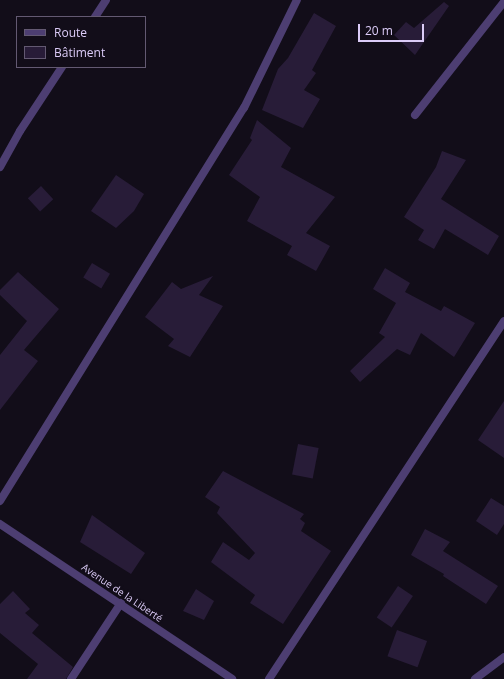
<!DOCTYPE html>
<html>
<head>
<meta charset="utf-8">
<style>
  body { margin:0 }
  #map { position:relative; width:504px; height:679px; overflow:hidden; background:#120d19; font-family:"Open Sans",sans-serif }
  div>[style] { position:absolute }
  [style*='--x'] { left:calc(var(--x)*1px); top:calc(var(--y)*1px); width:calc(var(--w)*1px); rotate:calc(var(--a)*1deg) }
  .building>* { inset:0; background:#281c38; transform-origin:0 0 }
  .minor>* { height:8px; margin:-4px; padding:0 4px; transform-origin:4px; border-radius:4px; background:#4d3e72 }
  .tertiary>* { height:8px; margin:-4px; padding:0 4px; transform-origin:4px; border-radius:4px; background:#4d3e72 }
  span { translate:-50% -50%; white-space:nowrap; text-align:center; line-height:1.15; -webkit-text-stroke:4px #120d19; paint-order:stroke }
  .street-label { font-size:10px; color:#dcccf8 }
  .legend { position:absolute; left:16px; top:16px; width:130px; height:52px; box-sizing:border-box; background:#120d19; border:1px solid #635972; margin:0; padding:5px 7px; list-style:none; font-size:12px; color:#dcccf8 }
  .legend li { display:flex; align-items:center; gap:8px; height:20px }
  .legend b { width:20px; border:1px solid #635972 }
  .scale { position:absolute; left:358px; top:24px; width:66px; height:18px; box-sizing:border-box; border:2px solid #dcccf8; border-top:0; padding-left:5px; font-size:12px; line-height:14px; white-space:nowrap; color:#dcccf8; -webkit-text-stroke:3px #120d19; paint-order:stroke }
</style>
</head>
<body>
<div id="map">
  <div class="building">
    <div style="clip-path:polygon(444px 2px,449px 6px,415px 55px,394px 35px,406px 22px,414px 28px)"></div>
    <div style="clip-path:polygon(314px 13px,336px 26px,312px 70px,316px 73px,304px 90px,320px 99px,303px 128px,262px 110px,278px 69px,288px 58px)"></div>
    <div style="clip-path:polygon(257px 120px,291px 148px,281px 167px,335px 197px,306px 233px,330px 246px,316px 271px,287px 255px,292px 246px,247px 221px,260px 197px,229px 175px,252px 140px,250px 138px)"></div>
    <div style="clip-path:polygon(442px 151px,466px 160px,441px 199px,499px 236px,488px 255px,445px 229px,434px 249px,418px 240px,424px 230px,404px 217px,436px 167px)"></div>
    <div style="clip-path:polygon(116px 175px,144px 194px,134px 211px,116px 228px,91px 211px)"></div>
    <div style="left:41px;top:186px;width:18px;height:18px;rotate:47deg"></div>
    <div style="left:92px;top:263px;width:21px;height:17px;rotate:31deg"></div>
    <div style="clip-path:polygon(385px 268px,410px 283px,405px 292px,441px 311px,444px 306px,475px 323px,454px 357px,421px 333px,410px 355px,397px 349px,360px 382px,350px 371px,385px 337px,379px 333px,396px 303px,373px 289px)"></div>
    <div style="clip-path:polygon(18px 272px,59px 309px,24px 350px,38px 361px,0 410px,0 355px,27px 321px,0 295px,0 290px)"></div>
    <div style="clip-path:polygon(213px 276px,199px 295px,223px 306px,190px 357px,168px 346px,174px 339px,145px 317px,172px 282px,181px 289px)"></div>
    <div style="clip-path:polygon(504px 401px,504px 458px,478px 440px)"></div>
    <div style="left:298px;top:444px;width:21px;height:31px;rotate:11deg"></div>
    <div style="clip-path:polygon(223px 471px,304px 514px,300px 519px,305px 523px,301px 531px,331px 551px,283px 624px,250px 603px,255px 595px,211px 562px,223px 542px,249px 560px,255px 553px,217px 513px,220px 507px,205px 497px)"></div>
    <div style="clip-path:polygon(491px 498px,504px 506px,504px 524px,497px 535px,476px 521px)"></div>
    <div style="clip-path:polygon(92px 515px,145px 553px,131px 574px,80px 542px)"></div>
    <div style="clip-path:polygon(425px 529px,450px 542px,443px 551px,498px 586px,486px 604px,443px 576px,444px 574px,411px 555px)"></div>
    <div style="left:398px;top:586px;width:18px;height:38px;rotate:34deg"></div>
    <div style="clip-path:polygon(196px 589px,214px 601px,204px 620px,183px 611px)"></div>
    <div style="clip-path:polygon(13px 591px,30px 609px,25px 613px,39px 625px,32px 633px,73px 667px,66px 679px,27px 679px,38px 664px,0 633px,0 604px)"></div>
    <div style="left:397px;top:630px;width:32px;height:28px;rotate:20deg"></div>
  </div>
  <div class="minor">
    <div style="--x:95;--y:17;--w:20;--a:-57"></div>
    <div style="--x:415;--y:115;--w:144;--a:-51.8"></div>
    <div style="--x:0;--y:167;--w:41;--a:-60.9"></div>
    <div style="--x:20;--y:131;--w:77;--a:-56.7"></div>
    <div style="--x:0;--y:501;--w:463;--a:-58.2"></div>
    <div style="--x:244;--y:108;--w:120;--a:-63.9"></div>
    <div style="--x:71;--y:679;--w:91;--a:-56.7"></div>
    <div style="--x:269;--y:679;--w:428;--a:-56.7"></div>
    <div style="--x:475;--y:679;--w:36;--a:-37"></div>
  </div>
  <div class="tertiary">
    <div style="--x:0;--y:524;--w:279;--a:33.7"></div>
  </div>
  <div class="street-label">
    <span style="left:122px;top:593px;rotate:34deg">Avenue de la Liberté</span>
  </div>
  <ul class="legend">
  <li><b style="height:5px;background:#4d3e72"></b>Route</li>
  <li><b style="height:11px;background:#281c38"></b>Bâtiment</li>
  </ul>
  <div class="scale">20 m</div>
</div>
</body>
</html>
